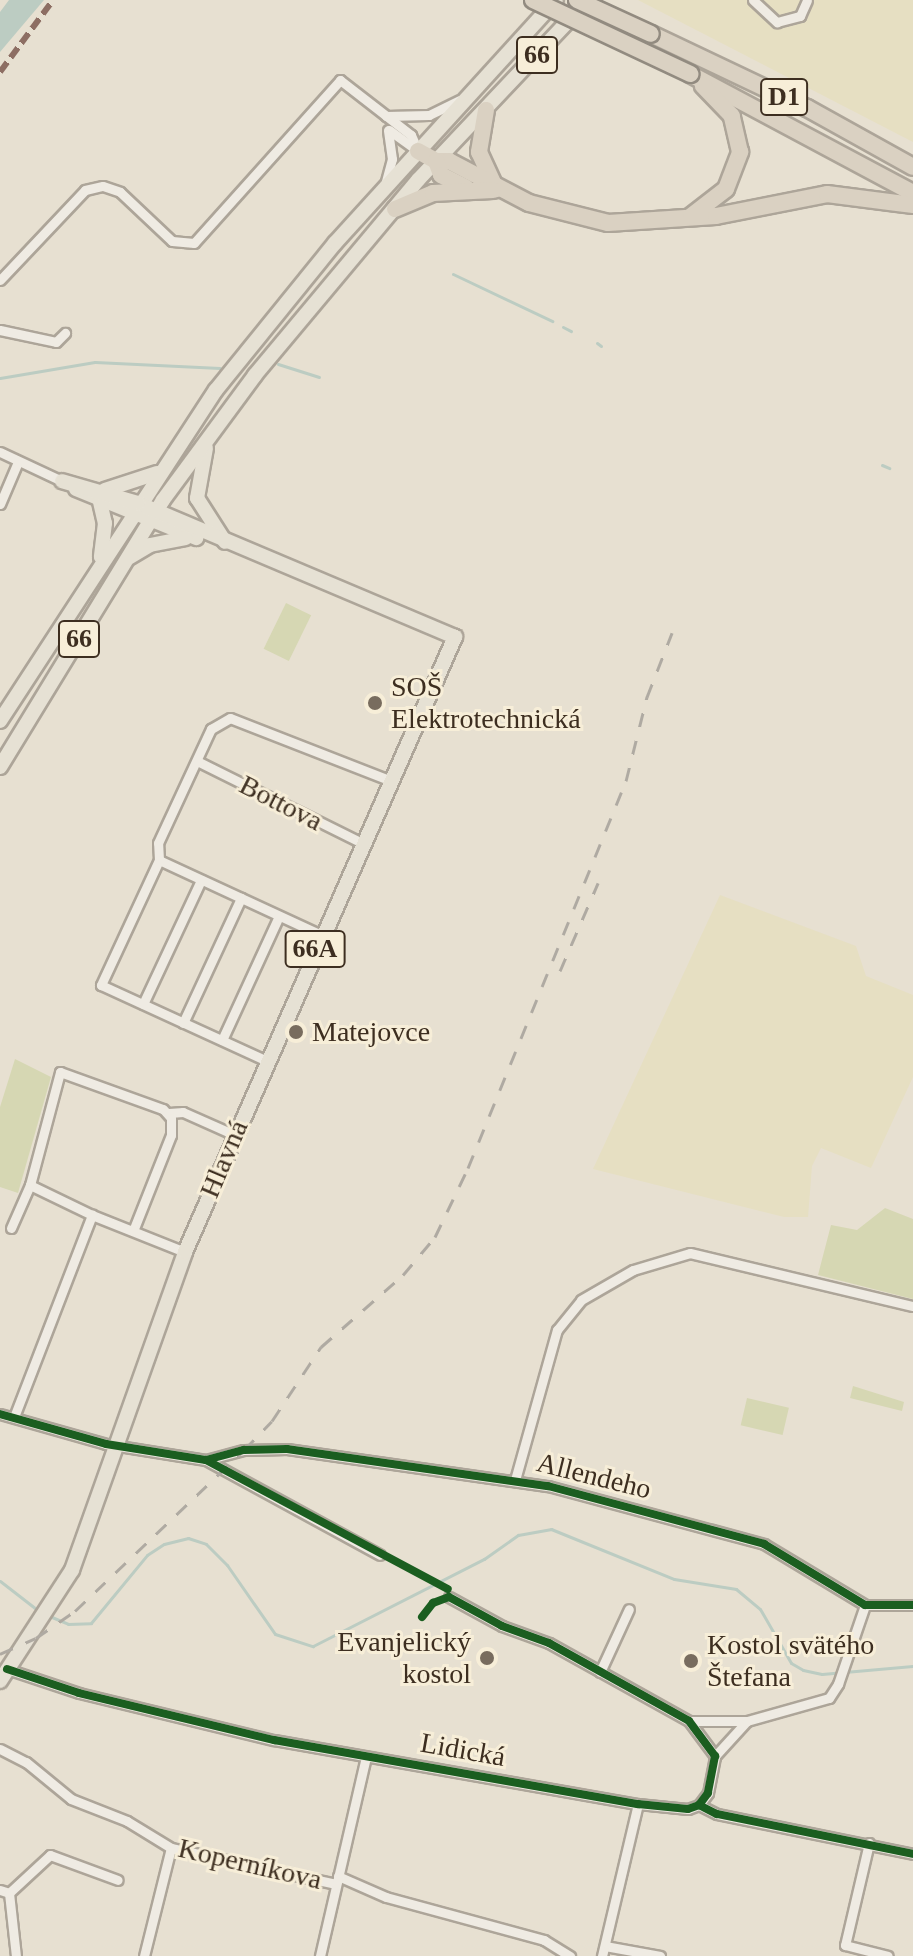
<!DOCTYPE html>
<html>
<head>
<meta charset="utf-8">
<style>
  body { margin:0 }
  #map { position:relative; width:913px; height:1956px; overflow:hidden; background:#e7e0d1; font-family:"Times New Roman",serif }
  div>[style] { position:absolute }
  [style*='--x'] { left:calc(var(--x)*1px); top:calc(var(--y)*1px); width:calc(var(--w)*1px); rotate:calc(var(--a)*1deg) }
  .farmland>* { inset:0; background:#e6dfc2 }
  .green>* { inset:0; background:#d6d7b3; transform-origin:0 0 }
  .water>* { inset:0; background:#bcccc2 }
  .stream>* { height:3px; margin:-1.5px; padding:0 1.5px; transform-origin:1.5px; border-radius:1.5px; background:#bcccc2 }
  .roads { filter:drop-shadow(2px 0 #ada599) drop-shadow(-2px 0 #ada599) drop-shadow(0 2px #ada599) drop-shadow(0 -2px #ada599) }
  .street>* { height:9px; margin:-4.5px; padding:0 4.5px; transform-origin:4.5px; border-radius:4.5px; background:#efebe3 }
  .primary>* { height:14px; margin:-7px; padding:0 7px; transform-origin:7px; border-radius:7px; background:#e6e1d4 }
  .highway>* { height:16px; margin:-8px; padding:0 8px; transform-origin:8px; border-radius:8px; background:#dad1c2 }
  .rail>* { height:3px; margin-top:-1.5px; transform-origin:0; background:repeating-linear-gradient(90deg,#afaaa2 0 14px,transparent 0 28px) }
  .bridges { filter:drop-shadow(2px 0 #928b80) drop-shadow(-2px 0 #928b80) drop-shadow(0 2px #928b80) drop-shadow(0 -2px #928b80) }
  .highway-bridge>* { height:16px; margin:-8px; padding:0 8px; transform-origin:8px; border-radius:8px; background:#dad1c2 }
  .quiet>* { height:6px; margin-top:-3px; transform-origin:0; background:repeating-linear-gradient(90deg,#8d6e63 0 12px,transparent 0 18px) }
  .cycleway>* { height:8px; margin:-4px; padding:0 4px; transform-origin:4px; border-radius:4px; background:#1b5e20 }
  .dots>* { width:22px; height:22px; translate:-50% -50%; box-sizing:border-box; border:4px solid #f7eed8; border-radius:50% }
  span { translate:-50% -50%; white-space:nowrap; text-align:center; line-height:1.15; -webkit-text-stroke:6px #f7eed8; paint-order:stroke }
  .shield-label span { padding:2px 6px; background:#f7eed8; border:2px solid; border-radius:6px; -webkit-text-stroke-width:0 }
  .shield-label { font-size:26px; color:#3d2e20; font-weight:700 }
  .poi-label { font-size:28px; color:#3d2e20 }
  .left { translate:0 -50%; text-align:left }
  .right { translate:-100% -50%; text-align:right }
  .street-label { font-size:28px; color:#3d2e20 }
</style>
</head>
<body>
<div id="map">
  <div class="farmland">
    <div style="clip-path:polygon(638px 0,913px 0,913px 142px)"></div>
    <div style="clip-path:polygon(720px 895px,856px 946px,866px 976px,913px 995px,913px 1077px,871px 1168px,821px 1148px,812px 1166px,808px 1217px,784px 1217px,593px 1169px)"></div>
  </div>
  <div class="green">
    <div style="left:286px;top:603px;width:28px;height:51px;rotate:26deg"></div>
    <div style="clip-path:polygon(15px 1059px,51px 1077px,18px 1193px,0 1187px,0 1107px)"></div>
    <div style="clip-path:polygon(885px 1208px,913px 1219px,913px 1299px,818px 1275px,831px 1225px,857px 1230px)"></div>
    <div style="clip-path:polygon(853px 1386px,904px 1402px,902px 1411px,850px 1398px)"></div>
    <div style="left:747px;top:1398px;width:43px;height:28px;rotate:13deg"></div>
  </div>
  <div class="water">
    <div style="clip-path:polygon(9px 0,44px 0,0 52px,0 12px)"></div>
  </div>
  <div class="stream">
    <div style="--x:453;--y:274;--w:110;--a:25.4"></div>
    <div style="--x:563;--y:327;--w:9;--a:27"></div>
    <div style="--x:597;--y:343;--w:5;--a:37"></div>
    <div style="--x:278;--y:364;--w:43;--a:17.6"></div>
    <div style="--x:0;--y:378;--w:96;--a:-9.6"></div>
    <div style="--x:95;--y:362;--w:125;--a:2.7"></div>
    <div style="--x:882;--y:465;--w:8;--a:23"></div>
    <div style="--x:0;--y:1581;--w:51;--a:37.8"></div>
    <div style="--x:47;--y:1615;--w:23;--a:23"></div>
    <div style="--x:68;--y:1624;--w:23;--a:-2"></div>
    <div style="--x:91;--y:1623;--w:88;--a:-50.5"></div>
    <div style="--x:147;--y:1555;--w:20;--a:-33"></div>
    <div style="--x:164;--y:1544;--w:25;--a:-14"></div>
    <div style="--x:188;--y:1538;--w:19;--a:18"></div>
    <div style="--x:206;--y:1544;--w:30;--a:45"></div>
    <div style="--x:227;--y:1565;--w:84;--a:55.2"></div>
    <div style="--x:275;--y:1634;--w:40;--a:18"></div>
    <div style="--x:313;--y:1646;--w:192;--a:-27"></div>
    <div style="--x:484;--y:1559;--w:42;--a:-35.2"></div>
    <div style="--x:518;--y:1535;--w:34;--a:-10"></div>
    <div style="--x:551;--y:1529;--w:133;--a:22.1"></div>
    <div style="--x:674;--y:1579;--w:63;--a:9.2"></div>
    <div style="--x:736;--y:1589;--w:31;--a:40"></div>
    <div style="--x:760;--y:1609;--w:62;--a:60.1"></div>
    <div style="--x:791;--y:1663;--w:14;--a:30"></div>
    <div style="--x:803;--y:1670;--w:19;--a:12"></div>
    <div style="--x:822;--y:1674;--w:91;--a:-5"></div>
  </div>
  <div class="roads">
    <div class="street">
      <div style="--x:753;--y:0;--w:33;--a:43"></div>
      <div style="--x:777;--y:22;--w:24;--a:-15"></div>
      <div style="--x:800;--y:16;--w:17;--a:-66"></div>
      <div style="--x:386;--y:116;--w:43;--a:-1.3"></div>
      <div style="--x:429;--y:115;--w:34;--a:-26"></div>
      <div style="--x:389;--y:130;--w:36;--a:36"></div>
      <div style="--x:385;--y:185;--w:27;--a:-75"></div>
      <div style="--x:392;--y:159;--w:29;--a:-98"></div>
      <div style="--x:0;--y:280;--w:124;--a:-46.6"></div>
      <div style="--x:85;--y:190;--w:18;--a:-13"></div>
      <div style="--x:103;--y:186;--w:18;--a:19"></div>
      <div style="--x:120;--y:192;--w:71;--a:43.3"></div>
      <div style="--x:172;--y:241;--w:22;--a:5"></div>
      <div style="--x:194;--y:243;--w:219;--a:-48.1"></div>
      <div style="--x:340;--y:80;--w:90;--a:37.8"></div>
      <div style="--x:411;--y:135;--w:17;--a:66"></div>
      <div style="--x:0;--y:330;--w:57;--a:12.1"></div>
      <div style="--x:56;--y:342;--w:13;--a:-45"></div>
      <div style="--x:0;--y:452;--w:68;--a:25.1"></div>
      <div style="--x:0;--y:504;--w:43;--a:-67"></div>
      <div style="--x:197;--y:761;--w:186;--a:26.4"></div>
      <div style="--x:159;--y:860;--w:17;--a:-93"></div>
      <div style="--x:158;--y:843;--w:126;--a:-65.1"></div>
      <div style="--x:211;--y:729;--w:22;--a:-30"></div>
      <div style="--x:230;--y:718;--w:174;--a:21.3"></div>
      <div style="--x:159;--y:860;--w:138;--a:114.9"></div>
      <div style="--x:101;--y:985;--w:180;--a:24.6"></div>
      <div style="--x:159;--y:860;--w:179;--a:24.8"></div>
      <div style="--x:143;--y:1004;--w:137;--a:-64.9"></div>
      <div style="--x:183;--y:1023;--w:138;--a:-65.1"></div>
      <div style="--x:222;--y:1040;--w:136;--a:-65.3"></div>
      <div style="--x:169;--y:1113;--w:14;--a:-4"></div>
      <div style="--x:183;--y:1112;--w:57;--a:23.9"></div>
      <div style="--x:92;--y:1215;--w:100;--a:21.7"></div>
      <div style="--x:11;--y:1228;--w:47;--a:-66.2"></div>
      <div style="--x:0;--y:1414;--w:110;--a:15.8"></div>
      <div style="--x:106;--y:1444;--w:101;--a:9.1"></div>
      <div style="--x:206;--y:1460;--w:198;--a:28.6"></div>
      <div style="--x:14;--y:1417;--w:217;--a:-68.9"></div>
      <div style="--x:92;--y:1215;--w:69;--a:-154.2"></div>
      <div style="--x:30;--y:1185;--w:117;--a:-75.1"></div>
      <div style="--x:60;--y:1072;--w:109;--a:19.8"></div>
      <div style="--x:163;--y:1109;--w:12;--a:48"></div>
      <div style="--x:171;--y:1118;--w:17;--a:90"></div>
      <div style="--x:171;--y:1135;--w:103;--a:111.6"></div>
      <div style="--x:206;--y:1460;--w:39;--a:-15"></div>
      <div style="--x:244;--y:1450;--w:43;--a:-1.3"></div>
      <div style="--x:287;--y:1449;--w:264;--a:8.1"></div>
      <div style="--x:548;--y:1486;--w:224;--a:15"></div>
      <div style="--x:764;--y:1544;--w:118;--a:31.1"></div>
      <div style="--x:865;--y:1605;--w:48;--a:0"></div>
      <div style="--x:515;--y:1480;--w:156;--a:-74.4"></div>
      <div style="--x:557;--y:1330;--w:38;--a:-51"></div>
      <div style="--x:581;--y:1300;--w:60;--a:-30"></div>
      <div style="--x:633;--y:1270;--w:59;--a:-16.6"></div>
      <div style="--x:690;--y:1253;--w:229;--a:13.4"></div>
      <div style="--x:449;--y:1597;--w:60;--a:28.7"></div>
      <div style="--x:502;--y:1626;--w:50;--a:19.9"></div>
      <div style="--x:549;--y:1643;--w:160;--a:29.1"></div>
      <div style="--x:689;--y:1721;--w:58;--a:0"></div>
      <div style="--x:7;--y:1669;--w:76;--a:18.4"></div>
      <div style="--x:79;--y:1693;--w:201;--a:13.6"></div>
      <div style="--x:274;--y:1740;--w:370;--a:10"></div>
      <div style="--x:638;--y:1804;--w:50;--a:5.7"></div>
      <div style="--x:688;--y:1809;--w:12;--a:-20"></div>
      <div style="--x:699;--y:1805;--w:20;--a:27"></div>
      <div style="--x:717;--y:1814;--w:200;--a:11.5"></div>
      <div style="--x:600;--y:1672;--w:69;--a:-65.3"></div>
      <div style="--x:689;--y:1721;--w:44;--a:53.4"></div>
      <div style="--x:0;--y:1749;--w:29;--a:27"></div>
      <div style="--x:26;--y:1762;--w:58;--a:39.4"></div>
      <div style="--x:71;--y:1799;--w:60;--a:21.4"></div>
      <div style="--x:127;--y:1821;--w:52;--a:31.5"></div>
      <div style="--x:171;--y:1848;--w:169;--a:12.3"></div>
      <div style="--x:699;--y:1805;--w:15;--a:-53"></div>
      <div style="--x:708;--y:1793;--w:38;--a:-79"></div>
      <div style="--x:715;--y:1756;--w:47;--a:-47.6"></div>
      <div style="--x:747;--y:1721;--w:85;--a:-15.7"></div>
      <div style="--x:829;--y:1698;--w:17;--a:-57"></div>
      <div style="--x:838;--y:1684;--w:83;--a:-71.1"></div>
      <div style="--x:869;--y:1843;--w:105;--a:103.2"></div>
      <div style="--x:845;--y:1945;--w:44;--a:14.3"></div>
      <div style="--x:338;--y:1876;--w:52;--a:23.6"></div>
      <div style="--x:386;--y:1897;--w:164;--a:15.2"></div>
      <div style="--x:544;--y:1940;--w:31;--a:32"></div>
      <div style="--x:0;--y:1890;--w:9;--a:18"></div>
      <div style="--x:9;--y:1893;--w:63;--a:83.7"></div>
      <div style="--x:9;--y:1893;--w:56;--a:-42.8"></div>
      <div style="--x:50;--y:1855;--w:72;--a:20.2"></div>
      <div style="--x:605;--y:1946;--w:56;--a:10.3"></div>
      <div style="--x:144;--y:1956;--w:111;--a:-76"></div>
      <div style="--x:320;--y:1956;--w:204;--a:-77"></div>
      <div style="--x:602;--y:1956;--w:156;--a:-76.7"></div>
    </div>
    <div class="primary">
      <div style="--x:206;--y:448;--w:51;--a:100.2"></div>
      <div style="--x:197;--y:498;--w:52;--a:57.5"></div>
      <div style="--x:76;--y:489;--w:130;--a:22.2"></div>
      <div style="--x:105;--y:490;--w:55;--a:-18.1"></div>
      <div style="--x:100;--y:502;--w:22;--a:77"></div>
      <div style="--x:105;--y:523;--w:34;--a:97"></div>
      <div style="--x:130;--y:557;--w:23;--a:-31"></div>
      <div style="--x:150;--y:545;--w:36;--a:-11"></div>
      <div style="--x:0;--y:721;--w:395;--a:-56.9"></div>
      <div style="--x:216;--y:390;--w:189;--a:-51"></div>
      <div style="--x:335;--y:243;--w:328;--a:-47.7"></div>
      <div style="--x:0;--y:767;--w:313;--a:-58.6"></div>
      <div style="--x:163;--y:500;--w:155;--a:-53.6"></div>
      <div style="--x:255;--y:375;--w:254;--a:-50.1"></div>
      <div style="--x:418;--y:180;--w:248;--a:-46.6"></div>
      <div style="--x:0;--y:1681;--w:132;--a:-57"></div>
      <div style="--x:72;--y:1570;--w:337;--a:-70.4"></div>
      <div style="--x:185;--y:1252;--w:672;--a:-66.3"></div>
      <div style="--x:455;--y:637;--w:344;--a:-157.1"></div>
      <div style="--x:138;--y:503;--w:79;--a:-163.9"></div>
    </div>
    <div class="highway">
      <div style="--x:651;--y:34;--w:173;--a:25.4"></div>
      <div style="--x:807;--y:108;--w:121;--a:29.1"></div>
      <div style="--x:690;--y:74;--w:253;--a:28.1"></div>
      <div style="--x:486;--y:110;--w:43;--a:99.5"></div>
      <div style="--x:479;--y:152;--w:41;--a:65.3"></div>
      <div style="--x:418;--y:151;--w:21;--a:29"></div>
      <div style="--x:436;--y:161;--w:13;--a:0"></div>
      <div style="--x:449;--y:161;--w:90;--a:27.7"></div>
      <div style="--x:529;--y:203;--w:81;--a:14.2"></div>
      <div style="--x:608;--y:223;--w:108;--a:-3.7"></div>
      <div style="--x:716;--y:216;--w:113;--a:-11.2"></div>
      <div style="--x:827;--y:194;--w:87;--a:7.3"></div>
      <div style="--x:436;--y:161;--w:15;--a:70"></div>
      <div style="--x:441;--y:175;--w:28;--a:27"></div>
      <div style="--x:395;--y:209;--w:41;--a:-22.8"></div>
      <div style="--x:433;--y:193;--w:60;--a:-2.9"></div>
      <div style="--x:691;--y:216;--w:44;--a:-37.6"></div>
      <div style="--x:726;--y:189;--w:40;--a:-69"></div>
      <div style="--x:740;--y:152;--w:37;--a:-103"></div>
      <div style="--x:732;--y:116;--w:42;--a:-134"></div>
    </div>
  </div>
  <div class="rail">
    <div style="--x:560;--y:971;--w:96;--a:-66.6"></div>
    <div style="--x:0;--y:1654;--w:39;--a:-24"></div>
    <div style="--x:36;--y:1638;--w:47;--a:-34.7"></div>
    <div style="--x:75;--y:1611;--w:233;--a:-43.6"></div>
    <div style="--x:244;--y:1450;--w:40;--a:-46"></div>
    <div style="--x:272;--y:1421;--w:89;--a:-56.5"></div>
    <div style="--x:321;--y:1347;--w:109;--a:-41.3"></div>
    <div style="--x:403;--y:1275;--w:50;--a:-49.9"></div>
    <div style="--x:435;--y:1237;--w:76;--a:-64.4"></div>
    <div style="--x:468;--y:1168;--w:418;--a:-67.8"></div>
    <div style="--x:626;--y:781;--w:87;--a:-76"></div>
    <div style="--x:647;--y:697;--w:69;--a:-68.7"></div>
  </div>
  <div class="bridges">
    <div class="highway-bridge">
      <div style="--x:533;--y:0;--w:174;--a:25.2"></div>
      <div style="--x:577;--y:0;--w:81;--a:24.7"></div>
    </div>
  </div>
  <div class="quiet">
    <div style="--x:0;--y:72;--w:89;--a:-53.6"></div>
  </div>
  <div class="cycleway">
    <div style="--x:0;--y:1414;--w:110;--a:15.8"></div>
    <div style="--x:106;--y:1444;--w:101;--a:9.1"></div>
    <div style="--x:206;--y:1460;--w:274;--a:28.1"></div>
    <div style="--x:206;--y:1460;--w:39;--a:-15"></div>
    <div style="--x:244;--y:1450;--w:43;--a:-1.3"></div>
    <div style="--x:287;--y:1449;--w:264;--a:8.1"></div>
    <div style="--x:548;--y:1486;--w:224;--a:15"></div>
    <div style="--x:764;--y:1544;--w:118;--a:31.1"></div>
    <div style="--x:865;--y:1605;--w:48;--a:0"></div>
    <div style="--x:422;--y:1617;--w:18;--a:-52"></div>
    <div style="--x:433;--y:1603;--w:17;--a:-21"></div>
    <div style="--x:449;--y:1597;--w:60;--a:28.7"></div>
    <div style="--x:502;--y:1626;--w:50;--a:19.9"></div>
    <div style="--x:549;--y:1643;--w:160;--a:29.1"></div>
    <div style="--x:689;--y:1721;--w:44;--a:53.4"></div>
    <div style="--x:715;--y:1756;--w:38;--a:101"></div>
    <div style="--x:708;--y:1793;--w:15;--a:127"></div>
    <div style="--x:7;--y:1669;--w:76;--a:18.4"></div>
    <div style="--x:79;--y:1693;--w:201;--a:13.6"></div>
    <div style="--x:274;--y:1740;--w:370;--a:10"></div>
    <div style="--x:638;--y:1804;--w:50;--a:5.7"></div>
    <div style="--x:688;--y:1809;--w:12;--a:-20"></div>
    <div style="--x:699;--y:1805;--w:20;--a:27"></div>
    <div style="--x:717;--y:1814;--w:200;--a:11.5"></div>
  </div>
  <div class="dots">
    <div style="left:375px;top:703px;background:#786c5e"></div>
    <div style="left:296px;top:1032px;background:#786c5e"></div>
    <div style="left:487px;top:1658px;background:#786c5e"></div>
    <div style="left:691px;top:1661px;background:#786c5e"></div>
  </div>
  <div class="shield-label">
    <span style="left:537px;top:55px">66</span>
    <span style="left:784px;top:97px">D1</span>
    <span style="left:79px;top:639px">66</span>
    <span style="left:315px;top:949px">66A</span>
  </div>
  <div class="poi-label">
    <span class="left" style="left:391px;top:703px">SOŠ<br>Elektrotechnická</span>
    <span class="left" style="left:312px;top:1032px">Matejovce</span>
    <span class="right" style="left:471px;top:1658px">Evanjelický<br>kostol</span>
    <span class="left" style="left:707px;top:1661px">Kostol svätého<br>Štefana</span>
  </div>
  <div class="street-label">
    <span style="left:281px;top:803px;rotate:27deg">Bottova</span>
    <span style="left:224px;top:1159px;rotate:-67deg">Hlavná</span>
    <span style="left:594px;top:1476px;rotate:14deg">Allendeho</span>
    <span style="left:463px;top:1750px;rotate:10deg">Lidická</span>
    <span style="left:250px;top:1864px;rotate:13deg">Koperníkova</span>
  </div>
</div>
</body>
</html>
